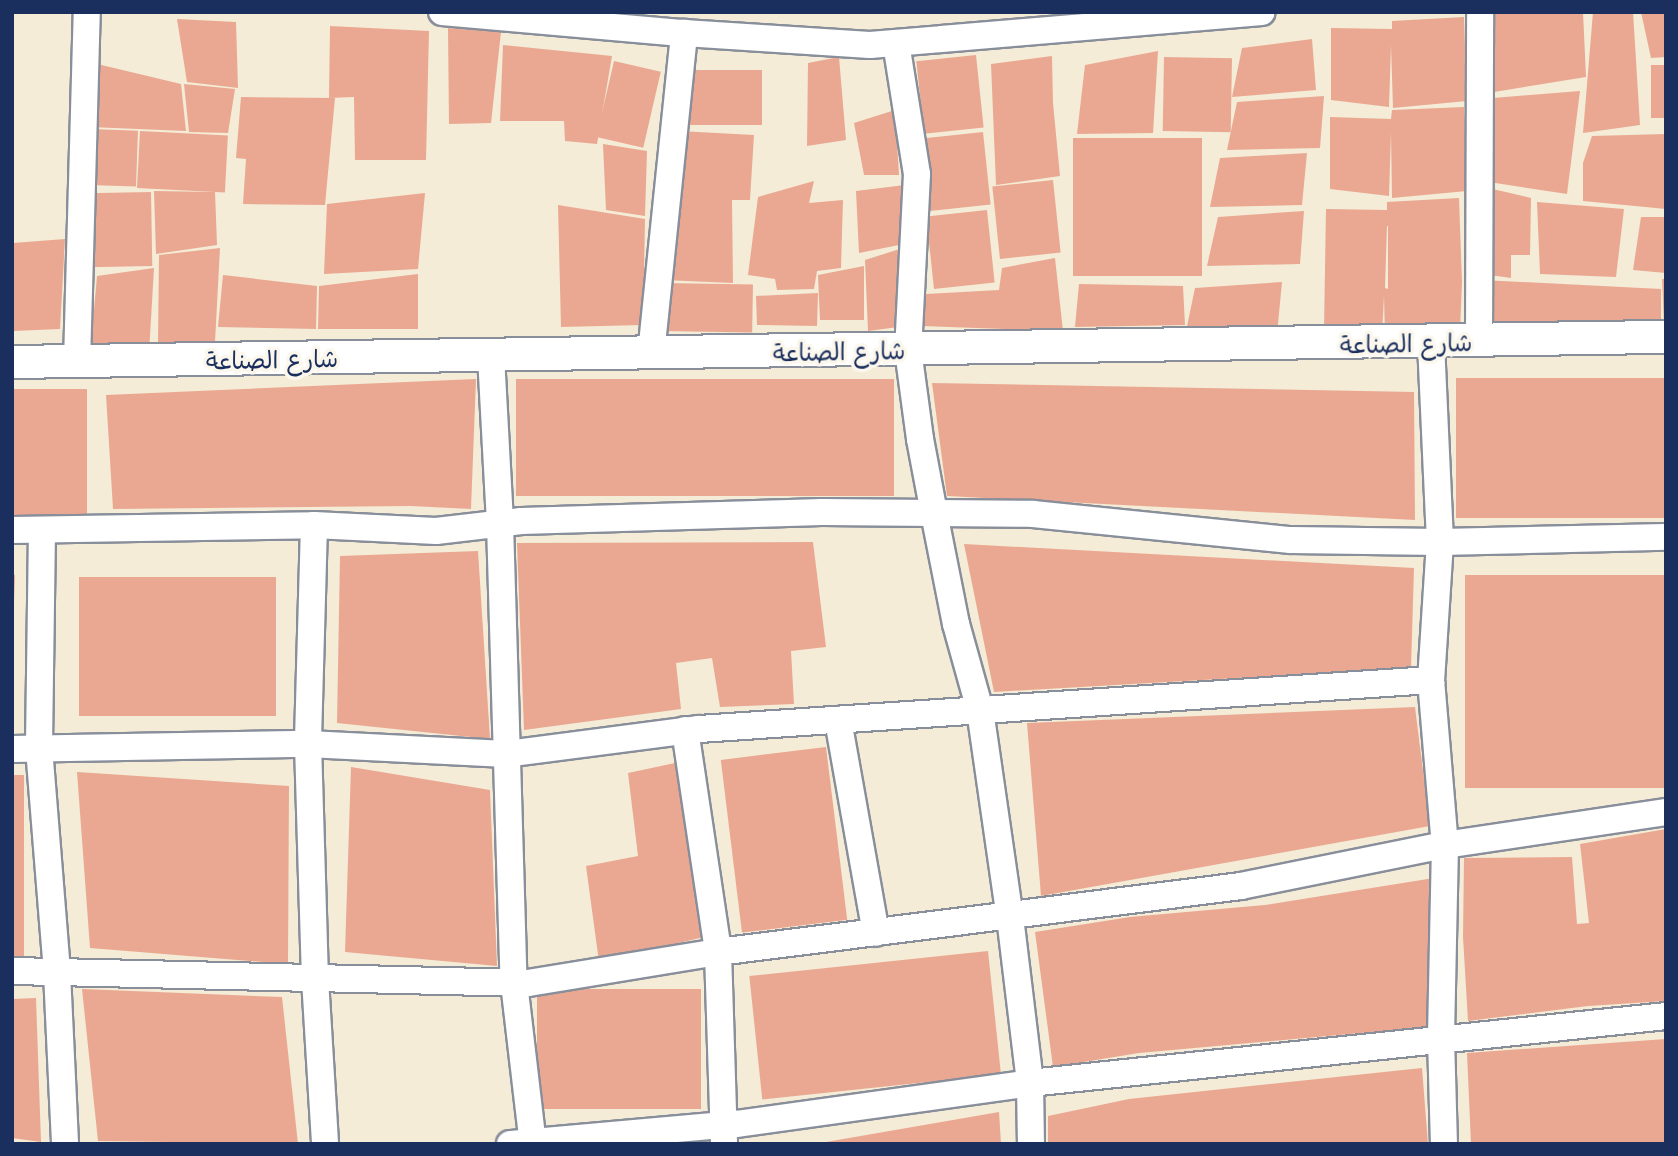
<!DOCTYPE html>
<html>
<head>
<meta charset="utf-8">
<style>
  body { margin:0 }
  #map { position:relative; width:1678px; height:1156px; overflow:hidden; background:#f4ecd6; font-family:"Playpen Sans","Playpen Sans Arabic",sans-serif }
  div>[style] { position:absolute }
  [style*='--x'] { left:calc(var(--x)*1px); top:calc(var(--y)*1px); width:calc(var(--w)*1px); rotate:calc(var(--a)*1deg) }
  .building>* { inset:0; background:#eaa892; transform-origin:0 0 }
  .roads { filter:drop-shadow(2px 0 #888e9a) drop-shadow(-2px 0 #888e9a) drop-shadow(0 2px #888e9a) drop-shadow(0 -2px #888e9a) }
  .minor>* { height:26px; margin:-13px; padding:0 13px; transform-origin:13px; border-radius:13px; background:#fff }
  .tertiary>* { height:32px; margin:-16px; padding:0 16px; transform-origin:16px; border-radius:16px; background:#fff }
  span { translate:-50% -50%; white-space:nowrap; text-align:center; line-height:1.15; -webkit-text-stroke:7px #fbf7ec; paint-order:stroke }
  .street-label { font-size:24px; color:#1b2f5e }
  .frame { position:absolute; inset:0; border:14px solid #1b2f5e; pointer-events:none }
</style>
</head>
<body>
<div id="map">
  <div class="building">
    <div style="clip-path:polygon(1583px 12px,1586px 77px,1488px 93px,1482px 13px)"></div>
    <div style="clip-path:polygon(1593px 12px,1633px 12px,1640px 125px,1583px 133px)"></div>
    <div style="clip-path:polygon(1641px 12px,1666px 12px,1666px 57px,1651px 58px)"></div>
    <div style="clip-path:polygon(1464px 17px,1467px 101px,1393px 108px,1391px 45px,1389px 107px,1331px 100px,1331px 28px,1392px 29px,1392px 21px)"></div>
    <div style="clip-path:polygon(177px 19px,236px 22px,238px 88px,187px 82px)"></div>
    <div style="clip-path:polygon(330px 26px,429px 31px,426px 160px,355px 160px,354px 97px,329px 98px)"></div>
    <div style="clip-path:polygon(448px 28px,501px 32px,491px 123px,449px 124px)"></div>
    <div style="clip-path:polygon(1312px 39px,1316px 90px,1232px 97px,1242px 48px)"></div>
    <div style="clip-path:polygon(503px 45px,612px 56px,597px 144px,565px 141px,564px 121px,500px 121px)"></div>
    <div style="clip-path:polygon(1158px 51px,1153px 133px,1077px 134px,1085px 65px)"></div>
    <div style="left:976px;top:55px;width:73px;height:60px;rotate:84deg"></div>
    <div style="clip-path:polygon(1052px 56px,1053px 103px,1060px 176px,996px 185px,991px 64px)"></div>
    <div style="clip-path:polygon(839px 57px,846px 140px,807px 146px,808px 63px)"></div>
    <div style="left:1164px;top:57px;width:68px;height:74px;rotate:1deg"></div>
    <div style="left:614px;top:61px;width:48px;height:78px;rotate:13deg"></div>
    <div style="clip-path:polygon(93px 63px,181px 84px,186px 131px,90px 127px)"></div>
    <div style="left:1651px;top:65px;width:15px;height:53px"></div>
    <div style="left:684px;top:70px;width:78px;height:55px"></div>
    <div style="clip-path:polygon(184px 84px,235px 89px,228px 133px,189px 132px)"></div>
    <div style="clip-path:polygon(1580px 91px,1567px 194px,1489px 182px,1493px 98px)"></div>
    <div style="clip-path:polygon(1324px 96px,1320px 148px,1227px 150px,1237px 102px)"></div>
    <div style="clip-path:polygon(241px 97px,335px 98px,325px 205px,243px 204px,246px 159px,236px 158px)"></div>
    <div style="clip-path:polygon(1464px 107px,1467px 191px,1392px 198px,1391px 132px,1389px 196px,1330px 189px,1330px 117px,1391px 119px,1392px 110px)"></div>
    <div style="clip-path:polygon(895px 110px,899px 175px,864px 175px,854px 123px)"></div>
    <div style="left:91px;top:129px;width:47px;height:56px;rotate:2deg"></div>
    <div style="left:140px;top:131px;width:88px;height:57px;rotate:3deg"></div>
    <div style="clip-path:polygon(679px 131px,754px 135px,750px 200px,732px 200px,733px 283px,663px 280px)"></div>
    <div style="left:983px;top:132px;width:73px;height:61px;rotate:84deg"></div>
    <div style="clip-path:polygon(1666px 134px,1666px 209px,1583px 201px,1583px 163px,1592px 136px)"></div>
    <div style="left:1073px;top:138px;width:129px;height:138px"></div>
    <div style="clip-path:polygon(603px 144px,647px 151px,645px 216px,606px 210px)"></div>
    <div style="clip-path:polygon(1307px 153px,1302px 205px,1210px 207px,1220px 158px)"></div>
    <div style="left:1053px;top:180px;width:73px;height:61px;rotate:84deg"></div>
    <div style="clip-path:polygon(814px 181px,809px 203px,843px 200px,841px 268px,817px 271px,814px 289px,777px 290px,775px 279px,748px 275px,758px 197px)"></div>
    <div style="clip-path:polygon(905px 185px,904px 244px,859px 253px,856px 191px)"></div>
    <div style="clip-path:polygon(1484px 187px,1531px 198px,1530px 255px,1511px 255px,1511px 278px,1482px 274px)"></div>
    <div style="clip-path:polygon(154px 191px,215px 192px,217px 245px,156px 254px)"></div>
    <div style="left:151px;top:192px;width:74px;height:66px;rotate:89deg"></div>
    <div style="clip-path:polygon(425px 193px,418px 269px,324px 274px,327px 204px)"></div>
    <div style="clip-path:polygon(evenodd,1459px 198px,1462px 282px,1460px 331px,1385px 337px,1384px 295px,1382px 336px,1324px 329px,1326px 209px,1387px 210px,1387px 202px,1459px 198px,1387px 226px,1388px 226px,1388px 289px,1385px 288px,1387px 226px)"></div>
    <div style="clip-path:polygon(1537px 202px,1624px 209px,1616px 277px,1540px 274px)"></div>
    <div style="clip-path:polygon(558px 205px,645px 219px,643px 325px,561px 327px)"></div>
    <div style="left:987px;top:210px;width:73px;height:61px;rotate:84deg"></div>
    <div style="clip-path:polygon(1304px 211px,1300px 264px,1207px 266px,1218px 217px)"></div>
    <div style="clip-path:polygon(1641px 217px,1666px 217px,1666px 273px,1633px 270px)"></div>
    <div style="clip-path:polygon(65px 239px,60px 329px,14px 331px,13px 243px)"></div>
    <div style="clip-path:polygon(906px 247px,906px 326px,868px 331px,865px 260px)"></div>
    <div style="clip-path:polygon(220px 248px,215px 342px,158px 343px,159px 255px)"></div>
    <div style="clip-path:polygon(1055px 258px,1063px 331px,922px 326px,926px 294px,999px 290px,1002px 268px)"></div>
    <div style="clip-path:polygon(864px 266px,864px 320px,820px 320px,818px 275px)"></div>
    <div style="clip-path:polygon(154px 268px,149px 353px,90px 356px,97px 276px)"></div>
    <div style="clip-path:polygon(418px 274px,418px 329px,318px 329px,319px 286px)"></div>
    <div style="clip-path:polygon(223px 275px,317px 286px,316px 329px,218px 327px)"></div>
    <div style="clip-path:polygon(1662px 279px,1666px 279px,1666px 326px,1664px 326px)"></div>
    <div style="clip-path:polygon(1482px 280px,1661px 289px,1661px 334px,1489px 331px)"></div>
    <div style="clip-path:polygon(1282px 282px,1277px 334px,1185px 336px,1195px 288px)"></div>
    <div style="left:662px;top:283px;width:91px;height:48px;rotate:1deg"></div>
    <div style="clip-path:polygon(1079px 284px,1183px 286px,1185px 325px,1075px 327px)"></div>
    <div style="clip-path:polygon(818px 293px,817px 326px,757px 325px,756px 296px)"></div>
    <div style="left:1666px;top:378px;width:140px;height:210px;rotate:90deg"></div>
    <div style="clip-path:polygon(476px 379px,471px 509px,411px 506px,113px 509px,106px 395px)"></div>
    <div style="left:894px;top:379px;width:117px;height:378px;rotate:90deg"></div>
    <div style="clip-path:polygon(932px 383px,1414px 392px,1415px 520px,947px 496px)"></div>
    <div style="left:12px;top:389px;width:75px;height:126px"></div>
    <div style="clip-path:polygon(813px 542px,826px 647px,791px 651px,794px 704px,720px 707px,712px 658px,676px 663px,681px 709px,524px 730px,517px 543px)"></div>
    <div style="clip-path:polygon(964px 544px,1414px 568px,1411px 668px,994px 692px)"></div>
    <div style="clip-path:polygon(478px 551px,490px 739px,337px 723px,340px 556px)"></div>
    <div style="clip-path:polygon(12px 574px,15px 575px,14px 603px,12px 603px)"></div>
    <div style="left:1666px;top:575px;width:213px;height:201px;rotate:90deg"></div>
    <div style="left:276px;top:577px;width:139px;height:197px;rotate:90deg"></div>
    <div style="clip-path:polygon(1415px 707px,1430px 826px,1041px 896px,1027px 723px)"></div>
    <div style="left:826px;top:747px;width:174px;height:106px;rotate:83deg"></div>
    <div style="clip-path:polygon(675px 763px,704px 937px,599px 962px,586px 866px,638px 856px,628px 773px)"></div>
    <div style="clip-path:polygon(351px 767px,490px 790px,497px 966px,345px 952px)"></div>
    <div style="clip-path:polygon(77px 772px,289px 786px,288px 964px,90px 948px)"></div>
    <div style="left:12px;top:775px;width:12px;height:183px"></div>
    <div style="clip-path:polygon(1666px 829px,1666px 1001px,1588px 1006px,1468px 1021px,1463px 937px,1464px 858px,1572px 857px,1577px 924px,1589px 923px,1580px 844px)"></div>
    <div style="clip-path:polygon(1434px 878px,1427px 1027px,1139px 1053px,1053px 1067px,1035px 932px,1130px 917px,1265px 905px)"></div>
    <div style="left:988px;top:951px;width:124px;height:240px;rotate:84deg"></div>
    <div style="clip-path:polygon(82px 989px,282px 997px,298px 1144px,98px 1141px)"></div>
    <div style="left:701px;top:989px;width:120px;height:164px;rotate:90deg"></div>
    <div style="clip-path:polygon(36px 998px,41px 1142px,12px 1138px,12px 999px)"></div>
    <div style="clip-path:polygon(1666px 1039px,1666px 1144px,1471px 1144px,1467px 1053px)"></div>
    <div style="clip-path:polygon(1422px 1068px,1428px 1144px,1048px 1144px,1048px 1116px,1129px 1099px)"></div>
    <div style="clip-path:polygon(999px 1112px,1001px 1144px,827px 1144px,826px 1142px)"></div>
  </div>
  <div class="roads">
    <div class="minor">
      <div style="--x:442;--y:12;--w:243;--a:5"></div>
      <div style="--x:684;--y:33;--w:186;--a:3.7"></div>
      <div style="--x:870;--y:45;--w:393;--a:-4.8"></div>
      <div style="--x:896;--y:43;--w:133;--a:80.9"></div>
      <div style="--x:917;--y:174;--w:176;--a:92.9"></div>
      <div style="--x:908;--y:350;--w:90;--a:82.3"></div>
      <div style="--x:920;--y:439;--w:75;--a:79.3"></div>
      <div style="--x:934;--y:513;--w:113;--a:78.8"></div>
      <div style="--x:956;--y:624;--w:89;--a:74.4"></div>
      <div style="--x:980;--y:710;--w:209;--a:81.8"></div>
      <div style="--x:1010;--y:917;--w:167;--a:83.1"></div>
      <div style="--x:1030;--y:1083;--w:61;--a:89.1"></div>
      <div style="--x:1479;--y:342;--w:330;--a:-89.8"></div>
      <div style="--x:1431;--y:343;--w:199;--a:87.4"></div>
      <div style="--x:1440;--y:542;--w:138;--a:93.7"></div>
      <div style="--x:1431;--y:680;--w:166;--a:85.2"></div>
      <div style="--x:1445;--y:845;--w:193;--a:91.2"></div>
      <div style="--x:1441;--y:1038;--w:106;--a:88.4"></div>
      <div style="--x:651;--y:354;--w:323;--a:-84.1"></div>
      <div style="--x:491;--y:356;--w:168;--a:86.9"></div>
      <div style="--x:500;--y:524;--w:459;--a:88.3"></div>
      <div style="--x:514;--y:983;--w:162;--a:83.3"></div>
      <div style="--x:77;--y:362;--w:350;--a:-88.4"></div>
      <div style="--x:314;--y:525;--w:219;--a:91.6"></div>
      <div style="--x:308;--y:744;--w:235;--a:88.3"></div>
      <div style="--x:315;--y:979;--w:165;--a:86.5"></div>
      <div style="--x:12;--y:530;--w:302;--a:-0.9"></div>
      <div style="--x:314;--y:525;--w:122;--a:2.8"></div>
      <div style="--x:436;--y:531;--w:86;--a:-6.7"></div>
      <div style="--x:521;--y:521;--w:301;--a:-1.7"></div>
      <div style="--x:822;--y:512;--w:211;--a:0.5"></div>
      <div style="--x:1033;--y:514;--w:259;--a:5.8"></div>
      <div style="--x:1291;--y:540;--w:149;--a:0.8"></div>
      <div style="--x:1440;--y:542;--w:226;--a:-1.3"></div>
      <div style="--x:42;--y:530;--w:218;--a:90.8"></div>
      <div style="--x:39;--y:748;--w:226;--a:85.4"></div>
      <div style="--x:57;--y:973;--w:171;--a:87.3"></div>
      <div style="--x:838;--y:720;--w:216;--a:79.9"></div>
      <div style="--x:685;--y:730;--w:224;--a:81.5"></div>
      <div style="--x:718;--y:952;--w:192;--a:88.2"></div>
      <div style="--x:12;--y:749;--w:296;--a:-1"></div>
      <div style="--x:308;--y:744;--w:198;--a:2.9"></div>
      <div style="--x:506;--y:754;--w:195;--a:-7.4"></div>
      <div style="--x:699;--y:729;--w:734;--a:-3.83"></div>
      <div style="--x:12;--y:971;--w:516;--a:1.33"></div>
      <div style="--x:528;--y:983;--w:193;--a:-9.3"></div>
      <div style="--x:718;--y:952;--w:527;--a:-7.19"></div>
      <div style="--x:1241;--y:886;--w:208;--a:-11.4"></div>
      <div style="--x:1445;--y:845;--w:223;--a:-8.5"></div>
      <div style="--x:510;--y:1144;--w:227;--a:-5.1"></div>
      <div style="--x:736;--y:1124;--w:297;--a:-7.9"></div>
      <div style="--x:1030;--y:1083;--w:640;--a:-6.01"></div>
    </div>
    <div class="tertiary">
      <div style="--x:12;--y:362;--w:1654;--a:-0.87"></div>
    </div>
  </div>
  <div class="street-label">
    <span style="left:1406px;top:343px;rotate:-1deg">شارع الصناعة</span>
    <span style="left:839px;top:351px;rotate:-1deg">شارع الصناعة</span>
    <span style="left:272px;top:359px;rotate:-1deg">شارع الصناعة</span>
  </div>
  <div class="frame"></div>
</div>
</body>
</html>
